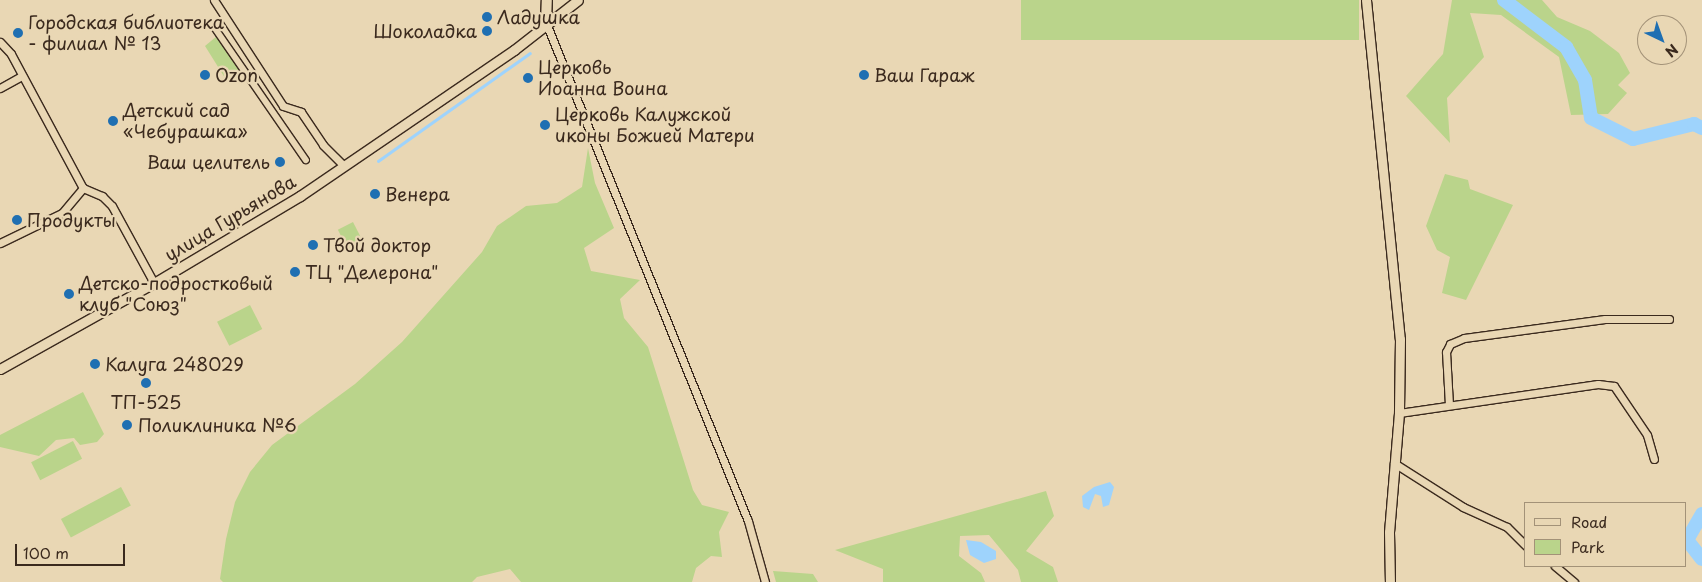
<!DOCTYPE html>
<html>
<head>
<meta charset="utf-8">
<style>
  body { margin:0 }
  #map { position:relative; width:1702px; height:582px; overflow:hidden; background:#e9d7b4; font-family:"Playpen Sans",sans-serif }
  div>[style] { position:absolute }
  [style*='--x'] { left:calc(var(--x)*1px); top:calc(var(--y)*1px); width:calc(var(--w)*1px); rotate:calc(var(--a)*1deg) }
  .green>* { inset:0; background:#bad48b; transform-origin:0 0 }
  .water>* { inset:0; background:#9ed3fc }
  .stream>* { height:2.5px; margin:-1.25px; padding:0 1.25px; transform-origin:1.25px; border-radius:1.25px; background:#9ed3fc }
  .river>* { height:14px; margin:-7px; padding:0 7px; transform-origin:7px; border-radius:7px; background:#9ed3fc }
  .roads { filter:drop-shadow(1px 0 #3b2a1e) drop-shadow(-1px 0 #3b2a1e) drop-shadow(0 1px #3b2a1e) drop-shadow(0 -1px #3b2a1e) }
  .pedestrian>* { height:5.5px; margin:-2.75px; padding:0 2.75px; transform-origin:2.75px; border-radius:2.75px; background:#e9d7b4 }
  .minor>* { height:7px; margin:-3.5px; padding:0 3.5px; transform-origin:3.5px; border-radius:3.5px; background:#e9d7b4 }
  .tertiary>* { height:9px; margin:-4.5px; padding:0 4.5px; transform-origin:4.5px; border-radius:4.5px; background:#e9d7b4 }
  .secondary>* { height:10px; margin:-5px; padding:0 5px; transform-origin:5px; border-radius:5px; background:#e9d7b4 }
  .dots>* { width:14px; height:14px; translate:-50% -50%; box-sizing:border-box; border:2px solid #e9d7b4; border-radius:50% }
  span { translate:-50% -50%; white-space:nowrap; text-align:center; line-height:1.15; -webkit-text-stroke:4.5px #e9d7b4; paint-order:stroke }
  .poi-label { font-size:18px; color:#3b2a1e }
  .left { translate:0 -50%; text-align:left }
  .right { translate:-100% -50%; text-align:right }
  .street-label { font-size:18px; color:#3b2a1e }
  .legend { position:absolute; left:1524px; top:502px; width:162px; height:65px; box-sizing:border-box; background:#e9d7b4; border:1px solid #a39278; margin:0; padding:6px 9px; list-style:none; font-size:15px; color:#3b2a1e }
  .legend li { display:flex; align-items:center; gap:10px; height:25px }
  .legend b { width:25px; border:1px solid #a39278 }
  .north { position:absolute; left:1637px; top:15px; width:50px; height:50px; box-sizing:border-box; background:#e9d7b4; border:1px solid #a39278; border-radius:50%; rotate:138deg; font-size:14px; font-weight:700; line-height:20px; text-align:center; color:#3b2a1e }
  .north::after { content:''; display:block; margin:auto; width:18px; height:22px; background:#1f6fb2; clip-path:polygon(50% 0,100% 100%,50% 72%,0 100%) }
  .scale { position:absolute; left:15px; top:544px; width:110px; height:22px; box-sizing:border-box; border:2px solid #3b2a1e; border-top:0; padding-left:6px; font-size:15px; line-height:18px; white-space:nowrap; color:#3b2a1e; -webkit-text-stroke:4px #e9d7b4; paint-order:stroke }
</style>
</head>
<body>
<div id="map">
  <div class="green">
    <div style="left:1021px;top:0;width:338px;height:40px"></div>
    <div style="clip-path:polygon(1452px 0,1542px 0,1557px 17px,1590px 31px,1619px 53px,1630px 73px,1618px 85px,1627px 93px,1608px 114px,1571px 115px,1559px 57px,1501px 15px,1470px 13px,1484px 57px,1447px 98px,1450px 143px,1406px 96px,1443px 54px)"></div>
    <div style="clip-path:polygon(217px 36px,240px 69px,225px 78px,205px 46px)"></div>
    <div style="clip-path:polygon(588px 148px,595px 183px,614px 228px,584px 248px,591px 271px,640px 280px,620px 299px,624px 318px,648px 347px,693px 490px,702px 505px,729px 512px,719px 532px,722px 557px,711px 556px,696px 568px,692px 582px,521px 582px,510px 569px,477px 577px,472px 582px,223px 582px,220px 579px,226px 539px,235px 502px,250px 472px,272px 445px,355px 384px,402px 342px,482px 252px,497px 226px,526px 206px,557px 203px,582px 187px)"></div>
    <div style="clip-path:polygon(1445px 174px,1468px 180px,1470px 189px,1513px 205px,1466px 300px,1442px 293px,1450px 257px,1437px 250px,1426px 226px)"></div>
    <div style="left:353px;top:222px;width:27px;height:17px;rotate:63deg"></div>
    <div style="left:250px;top:305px;width:27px;height:37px;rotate:63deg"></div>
    <div style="clip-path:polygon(83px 392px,104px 434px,97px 442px,80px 445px,74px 438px,56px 440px,39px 456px,0 447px,0 435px)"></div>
    <div style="left:73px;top:441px;width:20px;height:47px;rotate:63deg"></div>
    <div style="left:121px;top:487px;width:21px;height:68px;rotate:62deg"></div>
    <div style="clip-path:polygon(1046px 491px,1054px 516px,1026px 551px,1053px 567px,1058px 582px,1021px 582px,1018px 570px,989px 535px,960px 536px,959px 556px,981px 573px,985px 582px,883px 582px,883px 569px,835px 550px)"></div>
    <div style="clip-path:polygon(773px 571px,813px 574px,818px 582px,776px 582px)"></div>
  </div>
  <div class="water">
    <div style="clip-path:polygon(1110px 482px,1114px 487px,1109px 505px,1103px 507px,1101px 496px,1095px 494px,1089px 510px,1083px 507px,1082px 496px,1094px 487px)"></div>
    <div style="clip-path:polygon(966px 540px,981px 542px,996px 551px,996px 559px,984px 563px,970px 555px)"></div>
  </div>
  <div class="stream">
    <div style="--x:378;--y:161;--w:186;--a:-35.4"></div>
  </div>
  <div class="river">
    <div style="--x:1504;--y:0;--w:78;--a:37.2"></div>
    <div style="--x:1566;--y:47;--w:38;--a:60"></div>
    <div style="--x:1585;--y:80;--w:38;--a:81"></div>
    <div style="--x:1591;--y:118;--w:47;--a:26.6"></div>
    <div style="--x:1633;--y:139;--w:63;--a:-13.8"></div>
    <div style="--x:1694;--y:124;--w:9;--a:27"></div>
    <div style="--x:1702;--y:514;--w:30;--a:120"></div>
    <div style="--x:1687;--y:540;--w:24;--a:52"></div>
  </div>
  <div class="roads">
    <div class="pedestrian">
      <div style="--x:213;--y:25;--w:164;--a:55.4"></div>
    </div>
    <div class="minor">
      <div style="--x:214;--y:0;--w:126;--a:56.9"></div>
      <div style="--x:283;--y:106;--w:19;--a:18"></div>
      <div style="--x:301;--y:112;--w:40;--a:56"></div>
      <div style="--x:323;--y:145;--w:28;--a:45"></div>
      <div style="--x:546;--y:23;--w:537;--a:67.92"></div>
      <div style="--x:748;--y:521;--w:63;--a:74.4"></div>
      <div style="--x:0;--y:42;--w:16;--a:47"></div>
      <div style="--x:11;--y:54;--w:152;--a:61.8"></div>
      <div style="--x:83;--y:188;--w:21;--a:23"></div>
      <div style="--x:102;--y:196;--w:14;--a:45"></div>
      <div style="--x:112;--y:206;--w:88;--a:61.4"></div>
      <div style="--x:0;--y:88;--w:25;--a:-29"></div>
      <div style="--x:0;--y:243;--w:69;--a:-25.8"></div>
      <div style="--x:62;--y:213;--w:33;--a:-50"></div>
      <div style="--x:1449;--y:405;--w:53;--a:-93.2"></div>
      <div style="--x:1446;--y:352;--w:9;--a:-63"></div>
      <div style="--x:1450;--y:344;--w:15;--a:-23"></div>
      <div style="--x:1464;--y:338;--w:142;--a:-7.7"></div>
      <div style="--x:1605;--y:319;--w:64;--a:0"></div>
      <div style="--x:1399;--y:413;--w:201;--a:-8.3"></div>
      <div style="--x:1598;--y:384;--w:16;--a:7"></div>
      <div style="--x:1614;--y:386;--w:59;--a:56"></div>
      <div style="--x:1647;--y:435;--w:25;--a:74"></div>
      <div style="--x:1394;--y:463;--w:82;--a:32.5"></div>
      <div style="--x:1463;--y:507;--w:48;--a:24.4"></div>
      <div style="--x:1507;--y:527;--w:27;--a:45"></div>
      <div style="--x:1555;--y:566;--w:25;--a:40"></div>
    </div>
    <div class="tertiary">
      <div style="--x:1366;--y:0;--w:341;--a:84.3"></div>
      <div style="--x:1400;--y:339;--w:74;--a:90.8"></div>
      <div style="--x:1399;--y:413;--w:119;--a:94.8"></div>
      <div style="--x:1389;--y:532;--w:50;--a:88.9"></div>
      <div style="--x:0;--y:369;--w:176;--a:-29.2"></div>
      <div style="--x:154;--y:283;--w:170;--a:-30.8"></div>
      <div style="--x:300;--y:196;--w:259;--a:-34.3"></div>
      <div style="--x:514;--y:50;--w:81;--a:-38"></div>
    </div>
    <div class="secondary">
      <div style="--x:546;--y:23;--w:23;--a:-88"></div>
    </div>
  </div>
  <div class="dots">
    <div style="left:487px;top:17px;background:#1f6fb2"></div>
    <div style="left:487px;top:31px;background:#1f6fb2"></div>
    <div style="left:18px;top:33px;background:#1f6fb2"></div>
    <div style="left:205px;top:75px;background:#1f6fb2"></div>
    <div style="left:864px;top:75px;background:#1f6fb2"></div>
    <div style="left:528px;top:78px;background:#1f6fb2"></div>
    <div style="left:113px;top:121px;background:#1f6fb2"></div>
    <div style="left:545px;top:125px;background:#1f6fb2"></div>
    <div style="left:280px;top:162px;background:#1f6fb2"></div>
    <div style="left:375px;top:194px;background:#1f6fb2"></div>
    <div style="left:17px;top:220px;background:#1f6fb2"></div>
    <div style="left:313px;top:245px;background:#1f6fb2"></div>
    <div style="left:295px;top:272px;background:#1f6fb2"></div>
    <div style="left:69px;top:294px;background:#1f6fb2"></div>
    <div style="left:95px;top:364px;background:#1f6fb2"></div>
    <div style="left:146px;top:383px;background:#1f6fb2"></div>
    <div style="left:127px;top:425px;background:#1f6fb2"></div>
  </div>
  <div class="poi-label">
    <span class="left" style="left:497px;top:17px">Ладушка</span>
    <span class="left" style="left:28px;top:33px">Городская библиотека<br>- филиал № 13</span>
    <span class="right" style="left:477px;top:31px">Шоколадка</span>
    <span class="left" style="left:538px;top:78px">Церковь<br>Иоанна Воина</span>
    <span class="left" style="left:215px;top:75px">Ozon</span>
    <span class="left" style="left:874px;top:75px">Ваш Гараж</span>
    <span class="left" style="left:123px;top:121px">Детский сад<br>«Чебурашка»</span>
    <span class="left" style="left:555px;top:125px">Церковь Калужской<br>иконы Божией Матери</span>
    <span class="right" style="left:270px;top:162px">Ваш целитель</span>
    <span class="left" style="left:385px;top:194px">Венера</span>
    <span class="left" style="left:27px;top:220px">Продукты</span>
    <span class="left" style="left:323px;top:245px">Твой доктор</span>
    <span class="left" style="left:305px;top:272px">ТЦ "Делерона"</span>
    <span class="left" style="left:79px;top:294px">Детско-подростковый<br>клуб "Союз"</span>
    <span class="left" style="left:105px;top:364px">Калуга 248029</span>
    <span style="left:146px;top:402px">ТП-525</span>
    <span class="left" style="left:138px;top:425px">Поликлиника №6</span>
  </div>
  <div class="street-label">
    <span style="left:230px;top:218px;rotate:-31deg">улица Гурьянова</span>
  </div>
  <ul class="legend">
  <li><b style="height:6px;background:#e9d7b4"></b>Road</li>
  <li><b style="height:14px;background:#bad48b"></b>Park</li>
  </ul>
  <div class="north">N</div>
  <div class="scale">100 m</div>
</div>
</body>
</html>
